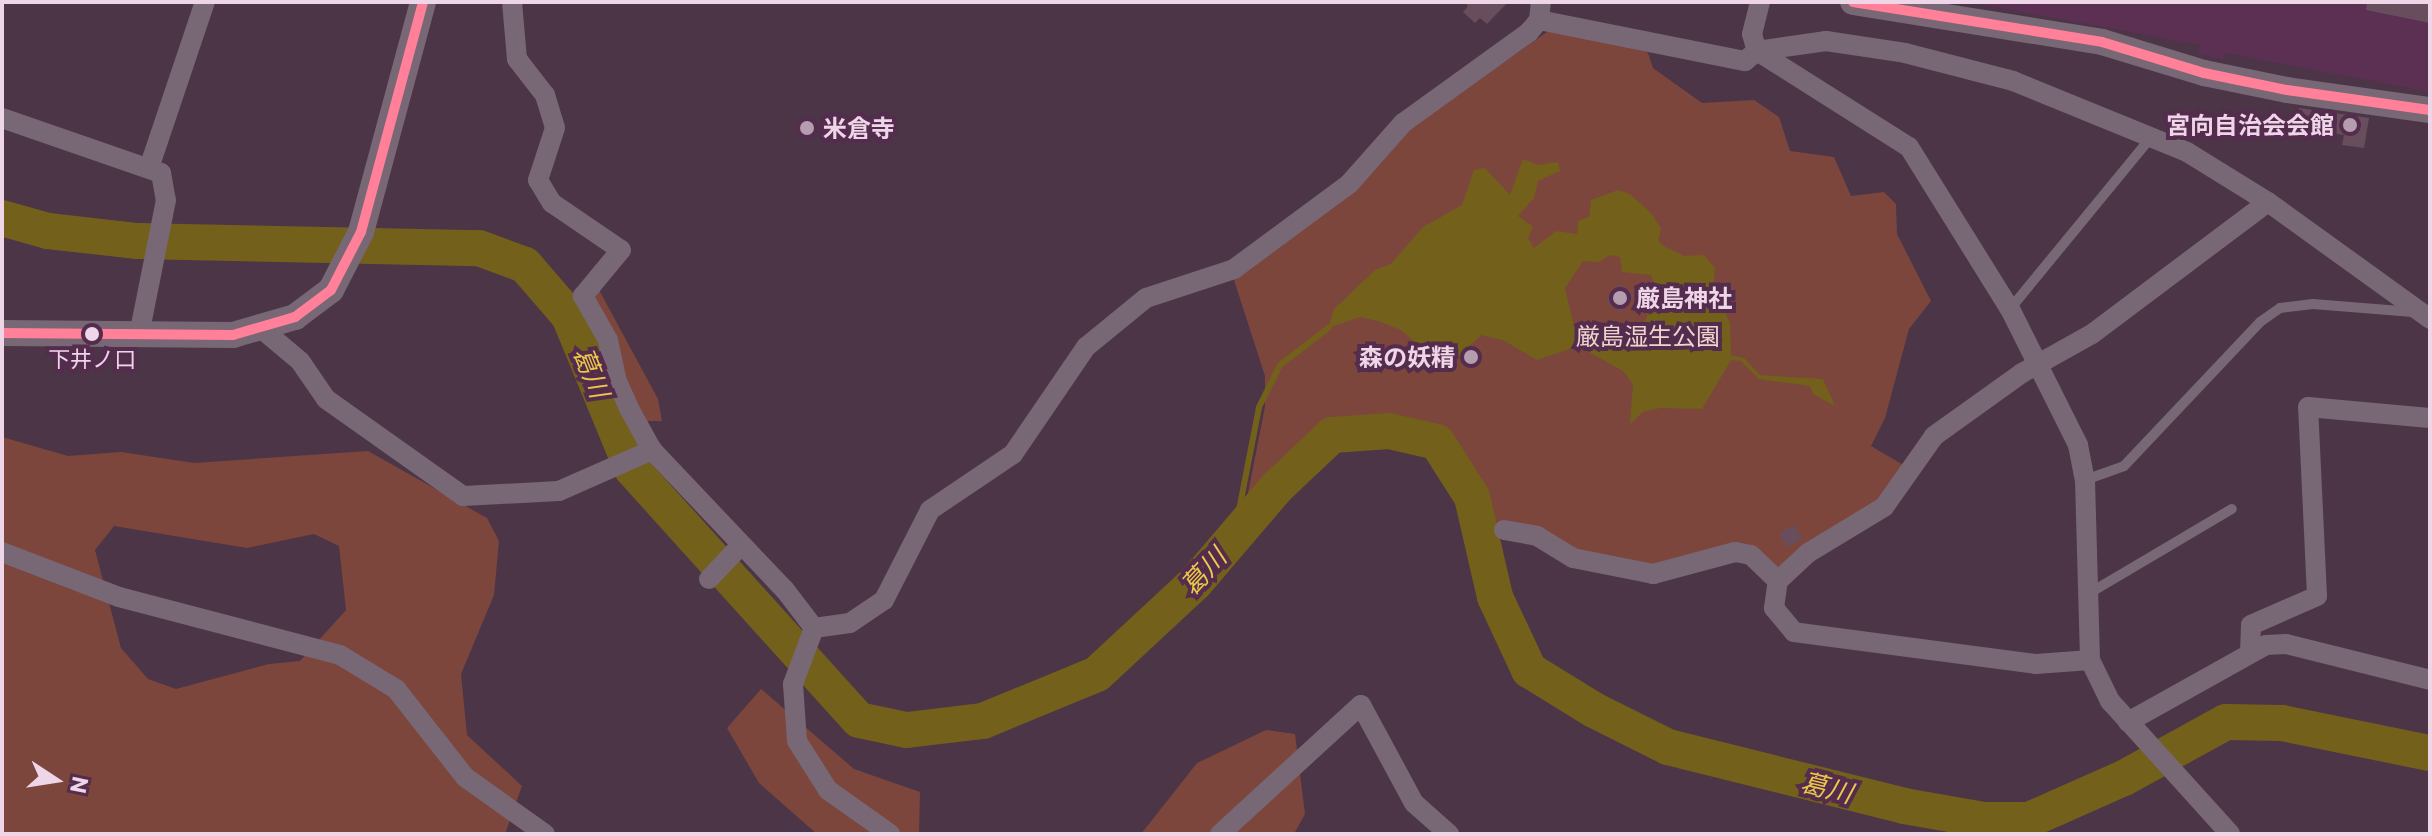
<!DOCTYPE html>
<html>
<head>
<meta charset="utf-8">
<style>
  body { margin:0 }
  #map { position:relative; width:2432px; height:836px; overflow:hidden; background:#4b3547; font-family:Commissioner,"Noto Sans JP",sans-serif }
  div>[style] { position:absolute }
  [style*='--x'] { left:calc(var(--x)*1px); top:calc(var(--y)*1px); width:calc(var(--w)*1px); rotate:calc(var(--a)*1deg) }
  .built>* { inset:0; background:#5b3053 }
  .green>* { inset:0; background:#7c463d }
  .water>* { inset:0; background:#73601b }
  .stream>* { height:6px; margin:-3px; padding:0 3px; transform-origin:3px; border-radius:3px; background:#73601b }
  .river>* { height:36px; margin:-18px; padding:0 18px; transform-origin:18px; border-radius:18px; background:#73601b }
  .building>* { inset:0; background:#684e5d; transform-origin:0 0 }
  .lane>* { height:10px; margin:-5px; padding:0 5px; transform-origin:5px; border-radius:5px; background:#786775 }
  .street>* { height:20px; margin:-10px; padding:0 10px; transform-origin:10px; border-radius:10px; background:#786775 }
  .secondary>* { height:26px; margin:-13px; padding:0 13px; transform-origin:13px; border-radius:13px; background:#786775 }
  .bus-1>* { height:10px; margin:-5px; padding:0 5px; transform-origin:5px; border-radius:5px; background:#ff8098 }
  .dots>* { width:22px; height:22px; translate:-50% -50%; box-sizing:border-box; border:4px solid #542c4d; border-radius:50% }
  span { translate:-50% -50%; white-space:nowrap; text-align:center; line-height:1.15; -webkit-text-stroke:8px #542c4d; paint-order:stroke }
  .bus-label { font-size:22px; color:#eed5e8 }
  .poi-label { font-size:24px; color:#eed5e8; font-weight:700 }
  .right { translate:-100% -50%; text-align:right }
  .left { translate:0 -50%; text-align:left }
  .park-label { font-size:24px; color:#eed4ce }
  .water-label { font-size:26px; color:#ecc947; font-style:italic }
  .frame { position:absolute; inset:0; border:4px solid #eed5e8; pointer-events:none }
  .north { position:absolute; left:16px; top:740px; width:80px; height:80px; -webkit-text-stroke:6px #542c4d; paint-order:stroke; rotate:102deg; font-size:22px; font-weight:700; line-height:32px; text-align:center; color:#eed5e8 }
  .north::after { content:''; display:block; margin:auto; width:28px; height:36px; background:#eed5e8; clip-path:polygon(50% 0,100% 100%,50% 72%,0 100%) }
</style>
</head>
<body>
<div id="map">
  <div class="built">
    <div style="clip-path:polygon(1968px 2px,2430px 2px,2430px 92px,2225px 53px,2223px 60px,2198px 54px,2200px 45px)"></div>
  </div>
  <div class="green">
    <div style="clip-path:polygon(1550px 30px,1637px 46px,1648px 53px,1653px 68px,1702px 103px,1754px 100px,1779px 117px,1790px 151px,1834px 157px,1851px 196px,1884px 192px,1896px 204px,1897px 234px,1931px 301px,1909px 329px,1885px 418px,1871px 446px,1905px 466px,1881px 505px,1777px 569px,1752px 551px,1659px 567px,1578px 554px,1541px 529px,1496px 523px,1476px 475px,1460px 455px,1432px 433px,1377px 417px,1321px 429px,1301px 442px,1246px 503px,1265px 407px,1265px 376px,1233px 277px,1403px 132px)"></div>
    <div style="clip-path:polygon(598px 288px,658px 399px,662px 421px,644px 421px,593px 301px)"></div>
    <div style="clip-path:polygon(evenodd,2px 437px,68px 456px,121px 452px,194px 463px,368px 451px,487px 518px,499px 541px,494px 595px,461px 674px,467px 735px,522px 786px,505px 834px,2px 834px,2px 437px,114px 526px,247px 548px,314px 534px,339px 546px,346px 610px,300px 661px,269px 664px,176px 689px,148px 679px,121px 648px,95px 550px,114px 526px)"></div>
    <div style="clip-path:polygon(761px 689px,854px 769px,920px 792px,919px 834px,817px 834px,759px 783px,727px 728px)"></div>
    <div style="clip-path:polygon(1266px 730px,1295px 734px,1305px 814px,1294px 834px,1141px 834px,1197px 763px)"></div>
  </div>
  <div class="water">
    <div style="clip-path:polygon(evenodd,1523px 159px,1538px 165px,1558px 162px,1560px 171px,1538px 181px,1534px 198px,1518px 216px,1533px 227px,1528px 238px,1534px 248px,1556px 231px,1577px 234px,1578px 221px,1589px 217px,1591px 200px,1618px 190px,1630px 194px,1652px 214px,1661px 229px,1658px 241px,1665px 247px,1684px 256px,1704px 255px,1715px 268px,1713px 288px,1730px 323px,1731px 355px,1744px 358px,1760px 375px,1823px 379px,1835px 406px,1813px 394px,1810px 386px,1759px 379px,1741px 361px,1731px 360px,1702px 409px,1660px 408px,1643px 412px,1630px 424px,1633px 384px,1623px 371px,1578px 346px,1537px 360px,1503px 340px,1481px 335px,1459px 356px,1437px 361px,1401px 330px,1378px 321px,1360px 317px,1328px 328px,1334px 309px,1375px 270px,1391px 264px,1423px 227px,1462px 205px,1474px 170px,1485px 168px,1510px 195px,1523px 159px,1610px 255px,1620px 257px,1622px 272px,1651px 275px,1657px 292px,1641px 331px,1609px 343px,1574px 326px,1565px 288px,1583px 261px,1599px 262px,1610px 255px)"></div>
  </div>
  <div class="stream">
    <div style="--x:1234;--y:536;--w:131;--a:-79"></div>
    <div style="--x:1259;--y:407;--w:47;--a:-63.4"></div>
    <div style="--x:1280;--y:365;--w:61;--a:-37.6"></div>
  </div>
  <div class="river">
    <div style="--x:2;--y:218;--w:48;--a:15.8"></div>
    <div style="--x:48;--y:231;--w:90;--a:6.4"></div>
    <div style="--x:137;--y:241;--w:342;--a:1.2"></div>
    <div style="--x:479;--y:248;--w:49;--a:20.3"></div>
    <div style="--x:525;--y:265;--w:67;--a:49.2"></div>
    <div style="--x:569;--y:316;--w:165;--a:67.6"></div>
    <div style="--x:632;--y:469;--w:338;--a:47.9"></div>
    <div style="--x:859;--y:720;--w:49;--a:11.8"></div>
    <div style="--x:907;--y:730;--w:77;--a:-6.8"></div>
    <div style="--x:983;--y:721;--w:123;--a:-22.4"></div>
    <div style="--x:1097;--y:674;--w:134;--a:-42.9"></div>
    <div style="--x:1195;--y:583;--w:125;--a:-49.5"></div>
    <div style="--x:1276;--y:488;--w:77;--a:-43.4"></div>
    <div style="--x:1332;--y:435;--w:57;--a:-4"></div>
    <div style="--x:1389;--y:431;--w:49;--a:12.9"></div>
    <div style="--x:1437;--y:442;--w:65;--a:57.5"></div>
    <div style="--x:1472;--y:497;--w:103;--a:77"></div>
    <div style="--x:1495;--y:597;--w:81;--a:65"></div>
    <div style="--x:1529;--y:670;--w:76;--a:31.6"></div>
    <div style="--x:1594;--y:710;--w:83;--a:26.6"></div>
    <div style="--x:1668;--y:747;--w:243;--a:14"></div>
    <div style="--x:1904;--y:806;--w:81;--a:9.9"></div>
    <div style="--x:1984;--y:820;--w:45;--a:0"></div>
    <div style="--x:2029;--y:820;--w:104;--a:-23.9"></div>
    <div style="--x:2124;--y:778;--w:116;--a:-28.8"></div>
    <div style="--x:2226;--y:722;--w:56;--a:1"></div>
    <div style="--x:2282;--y:723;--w:151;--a:11.5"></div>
  </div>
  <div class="building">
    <div style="clip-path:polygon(1463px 2px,1508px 2px,1487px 24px,1480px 18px,1475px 23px,1463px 12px,1468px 6px)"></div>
    <div style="clip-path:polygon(2367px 2px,2430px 2px,2430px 23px,2366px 10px)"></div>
    <div style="clip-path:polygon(2299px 108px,2369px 118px,2364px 148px,2342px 145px,2344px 135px,2298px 127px)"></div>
    <div style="left:1620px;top:284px;width:18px;height:22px;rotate:38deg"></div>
    <div style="left:1794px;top:525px;width:16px;height:17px;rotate:60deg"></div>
  </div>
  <div class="lane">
    <div style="--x:2010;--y:309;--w:224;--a:-50.6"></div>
    <div style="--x:2085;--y:480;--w:41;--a:-19.7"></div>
    <div style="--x:2124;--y:466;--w:198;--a:-46.6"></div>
    <div style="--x:2260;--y:322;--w:24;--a:-35"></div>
    <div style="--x:2280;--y:308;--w:33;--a:-7"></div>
    <div style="--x:2313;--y:304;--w:100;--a:4.6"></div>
    <div style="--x:2088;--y:594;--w:167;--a:-30.6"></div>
  </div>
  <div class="street">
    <div style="--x:512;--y:2;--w:57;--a:85"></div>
    <div style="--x:517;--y:59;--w:46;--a:52.1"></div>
    <div style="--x:545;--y:95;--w:34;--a:73"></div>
    <div style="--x:555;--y:128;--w:55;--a:108.1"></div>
    <div style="--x:538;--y:180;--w:27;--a:59"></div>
    <div style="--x:552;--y:203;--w:83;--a:34.3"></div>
    <div style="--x:621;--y:250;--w:60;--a:129.6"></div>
    <div style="--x:583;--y:296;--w:51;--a:60.4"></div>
    <div style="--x:608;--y:340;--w:40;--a:78"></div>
    <div style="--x:616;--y:379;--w:36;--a:66"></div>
    <div style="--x:631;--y:412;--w:43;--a:61.1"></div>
    <div style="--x:652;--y:450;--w:193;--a:46.5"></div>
    <div style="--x:785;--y:590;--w:48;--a:52.7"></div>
    <div style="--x:1760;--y:2;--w:33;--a:104"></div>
    <div style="--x:1752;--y:34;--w:18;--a:74"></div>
    <div style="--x:1757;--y:51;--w:180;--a:32.3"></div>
    <div style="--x:1909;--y:147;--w:191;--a:58.1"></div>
    <div style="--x:2010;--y:309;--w:152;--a:63.4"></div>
    <div style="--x:2078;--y:445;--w:36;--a:79"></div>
    <div style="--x:2085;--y:480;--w:180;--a:88.4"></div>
    <div style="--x:2090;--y:660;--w:46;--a:64"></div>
    <div style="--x:2110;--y:701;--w:179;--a:47.9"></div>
    <div style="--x:1539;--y:20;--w:210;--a:11.3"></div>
    <div style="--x:1745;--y:61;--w:16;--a:-40"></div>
    <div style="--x:1757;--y:51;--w:70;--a:-8.2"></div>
    <div style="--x:1826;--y:41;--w:80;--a:8.6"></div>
    <div style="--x:1905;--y:53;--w:112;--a:14.5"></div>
    <div style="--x:2013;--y:81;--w:188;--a:22.2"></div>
    <div style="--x:2187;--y:152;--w:95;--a:31.7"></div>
    <div style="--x:2268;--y:202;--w:200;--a:35.8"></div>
    <div style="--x:2;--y:118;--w:168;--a:19.1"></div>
    <div style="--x:161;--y:173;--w:27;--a:80"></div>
    <div style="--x:166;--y:200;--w:138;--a:101.3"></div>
    <div style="--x:149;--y:168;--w:175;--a:-71.4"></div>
    <div style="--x:263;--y:330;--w:48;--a:40"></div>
    <div style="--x:300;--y:361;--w:46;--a:55.6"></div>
    <div style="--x:326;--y:399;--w:168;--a:35.3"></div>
    <div style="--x:463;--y:496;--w:96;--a:-3"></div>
    <div style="--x:559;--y:491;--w:102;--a:-23.8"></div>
    <div style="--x:1504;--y:530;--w:34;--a:10"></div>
    <div style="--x:1537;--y:536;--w:42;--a:31.4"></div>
    <div style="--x:1573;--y:558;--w:82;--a:11.3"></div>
    <div style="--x:1653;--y:574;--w:85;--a:-15"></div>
    <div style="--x:1735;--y:552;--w:16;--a:11"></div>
    <div style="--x:1751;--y:555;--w:37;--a:44"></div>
    <div style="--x:2;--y:552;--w:125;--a:21"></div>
    <div style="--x:119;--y:597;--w:228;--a:14.7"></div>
    <div style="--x:340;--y:655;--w:66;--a:31.3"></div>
    <div style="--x:396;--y:689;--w:112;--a:51.9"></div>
    <div style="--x:465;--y:777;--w:98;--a:35.5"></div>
    <div style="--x:709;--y:579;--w:47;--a:-46.7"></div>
    <div style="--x:814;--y:628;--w:36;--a:-8"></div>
    <div style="--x:850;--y:623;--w:41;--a:-34.1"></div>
    <div style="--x:884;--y:600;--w:101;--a:-62.9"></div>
    <div style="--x:930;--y:510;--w:100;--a:-34"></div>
    <div style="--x:1013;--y:454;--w:130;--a:-55.7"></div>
    <div style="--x:1086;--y:347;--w:77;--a:-39.2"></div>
    <div style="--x:1146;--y:298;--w:93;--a:-18.2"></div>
    <div style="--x:1234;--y:269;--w:143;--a:-36.5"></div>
    <div style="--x:1349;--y:184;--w:81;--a:-48.5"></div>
    <div style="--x:1403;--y:123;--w:155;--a:-35.8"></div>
    <div style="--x:1529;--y:32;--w:16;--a:-50"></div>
    <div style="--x:1539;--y:20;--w:18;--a:-84"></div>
    <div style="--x:814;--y:628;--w:60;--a:110.6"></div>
    <div style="--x:793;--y:684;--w:57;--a:86"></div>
    <div style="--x:797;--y:741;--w:58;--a:57.7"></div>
    <div style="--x:828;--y:790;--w:76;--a:35.4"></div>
    <div style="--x:2250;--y:653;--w:28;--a:-88"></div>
    <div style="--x:2251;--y:625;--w:72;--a:-23.7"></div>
    <div style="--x:2317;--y:596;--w:189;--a:-92.7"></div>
    <div style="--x:2308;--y:407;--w:122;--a:5.2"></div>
    <div style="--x:2090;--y:660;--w:54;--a:175.8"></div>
    <div style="--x:2036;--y:664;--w:244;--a:-172.5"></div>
    <div style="--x:1794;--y:632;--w:31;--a:-130"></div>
    <div style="--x:1774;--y:608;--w:27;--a:-82"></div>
    <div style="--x:1778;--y:581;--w:41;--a:-43"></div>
    <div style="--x:1808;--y:553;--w:89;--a:-31.2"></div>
    <div style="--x:1884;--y:507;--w:87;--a:-54.8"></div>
    <div style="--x:1934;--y:436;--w:108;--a:-35.6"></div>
    <div style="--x:2022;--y:373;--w:80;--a:-29.1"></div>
    <div style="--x:2092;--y:334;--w:220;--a:-36.9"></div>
    <div style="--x:2128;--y:722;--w:158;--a:-29.2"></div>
    <div style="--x:2266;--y:645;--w:20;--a:-3"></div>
    <div style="--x:2286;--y:644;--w:148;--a:14"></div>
    <div style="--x:1220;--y:834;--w:191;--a:-42.5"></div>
    <div style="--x:1361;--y:705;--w:111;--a:61.6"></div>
    <div style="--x:1414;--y:803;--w:47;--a:41.5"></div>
  </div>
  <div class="secondary">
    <div style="--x:1853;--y:2;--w:252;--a:9.1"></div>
    <div style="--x:2102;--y:42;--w:107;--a:16.9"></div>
    <div style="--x:2204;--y:73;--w:85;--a:11.6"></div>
    <div style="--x:2287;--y:90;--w:144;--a:8"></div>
    <div style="--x:2;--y:333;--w:231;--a:0.5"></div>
    <div style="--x:233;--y:335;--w:65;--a:-16.2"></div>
    <div style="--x:295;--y:317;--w:45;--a:-36.9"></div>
    <div style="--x:331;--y:290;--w:65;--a:-62.7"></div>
    <div style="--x:361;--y:232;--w:238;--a:-74.9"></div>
  </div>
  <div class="bus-1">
    <div style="--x:1853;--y:2;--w:252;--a:9.1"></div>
    <div style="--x:2102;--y:42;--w:107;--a:16.9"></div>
    <div style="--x:2204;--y:73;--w:85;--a:11.6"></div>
    <div style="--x:2287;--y:90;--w:144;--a:8"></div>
    <div style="--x:2;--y:333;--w:231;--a:0.5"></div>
    <div style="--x:233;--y:335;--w:65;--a:-16.2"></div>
    <div style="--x:295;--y:317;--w:45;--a:-36.9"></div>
    <div style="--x:331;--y:290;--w:65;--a:-62.7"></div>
    <div style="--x:361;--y:232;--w:238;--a:-74.9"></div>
  </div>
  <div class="dots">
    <div style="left:2350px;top:125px;background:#b59db0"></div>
    <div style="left:807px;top:128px;background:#b59db0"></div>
    <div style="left:1620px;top:298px;background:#b59db0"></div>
    <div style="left:92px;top:334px;background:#eed5e8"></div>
    <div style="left:1471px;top:357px;background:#b59db0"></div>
  </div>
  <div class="bus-label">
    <span style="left:92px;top:359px">下井ノ口</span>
  </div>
  <div class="poi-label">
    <span class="right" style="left:2334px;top:125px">宮向自治会会館</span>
    <span class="left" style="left:823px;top:128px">米倉寺</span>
    <span class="left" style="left:1636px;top:298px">厳島神社</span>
    <span class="right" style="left:1455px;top:357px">森の妖精</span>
  </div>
  <div class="park-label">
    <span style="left:1648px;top:336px">厳島湿生公園</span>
  </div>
  <div class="water-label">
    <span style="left:592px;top:372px;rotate:68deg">葛川</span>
    <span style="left:1203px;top:571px;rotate:-47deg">葛川</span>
    <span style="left:1827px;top:787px;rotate:14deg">葛川</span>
  </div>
  <div class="frame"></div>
  <div class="north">N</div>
</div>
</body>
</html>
